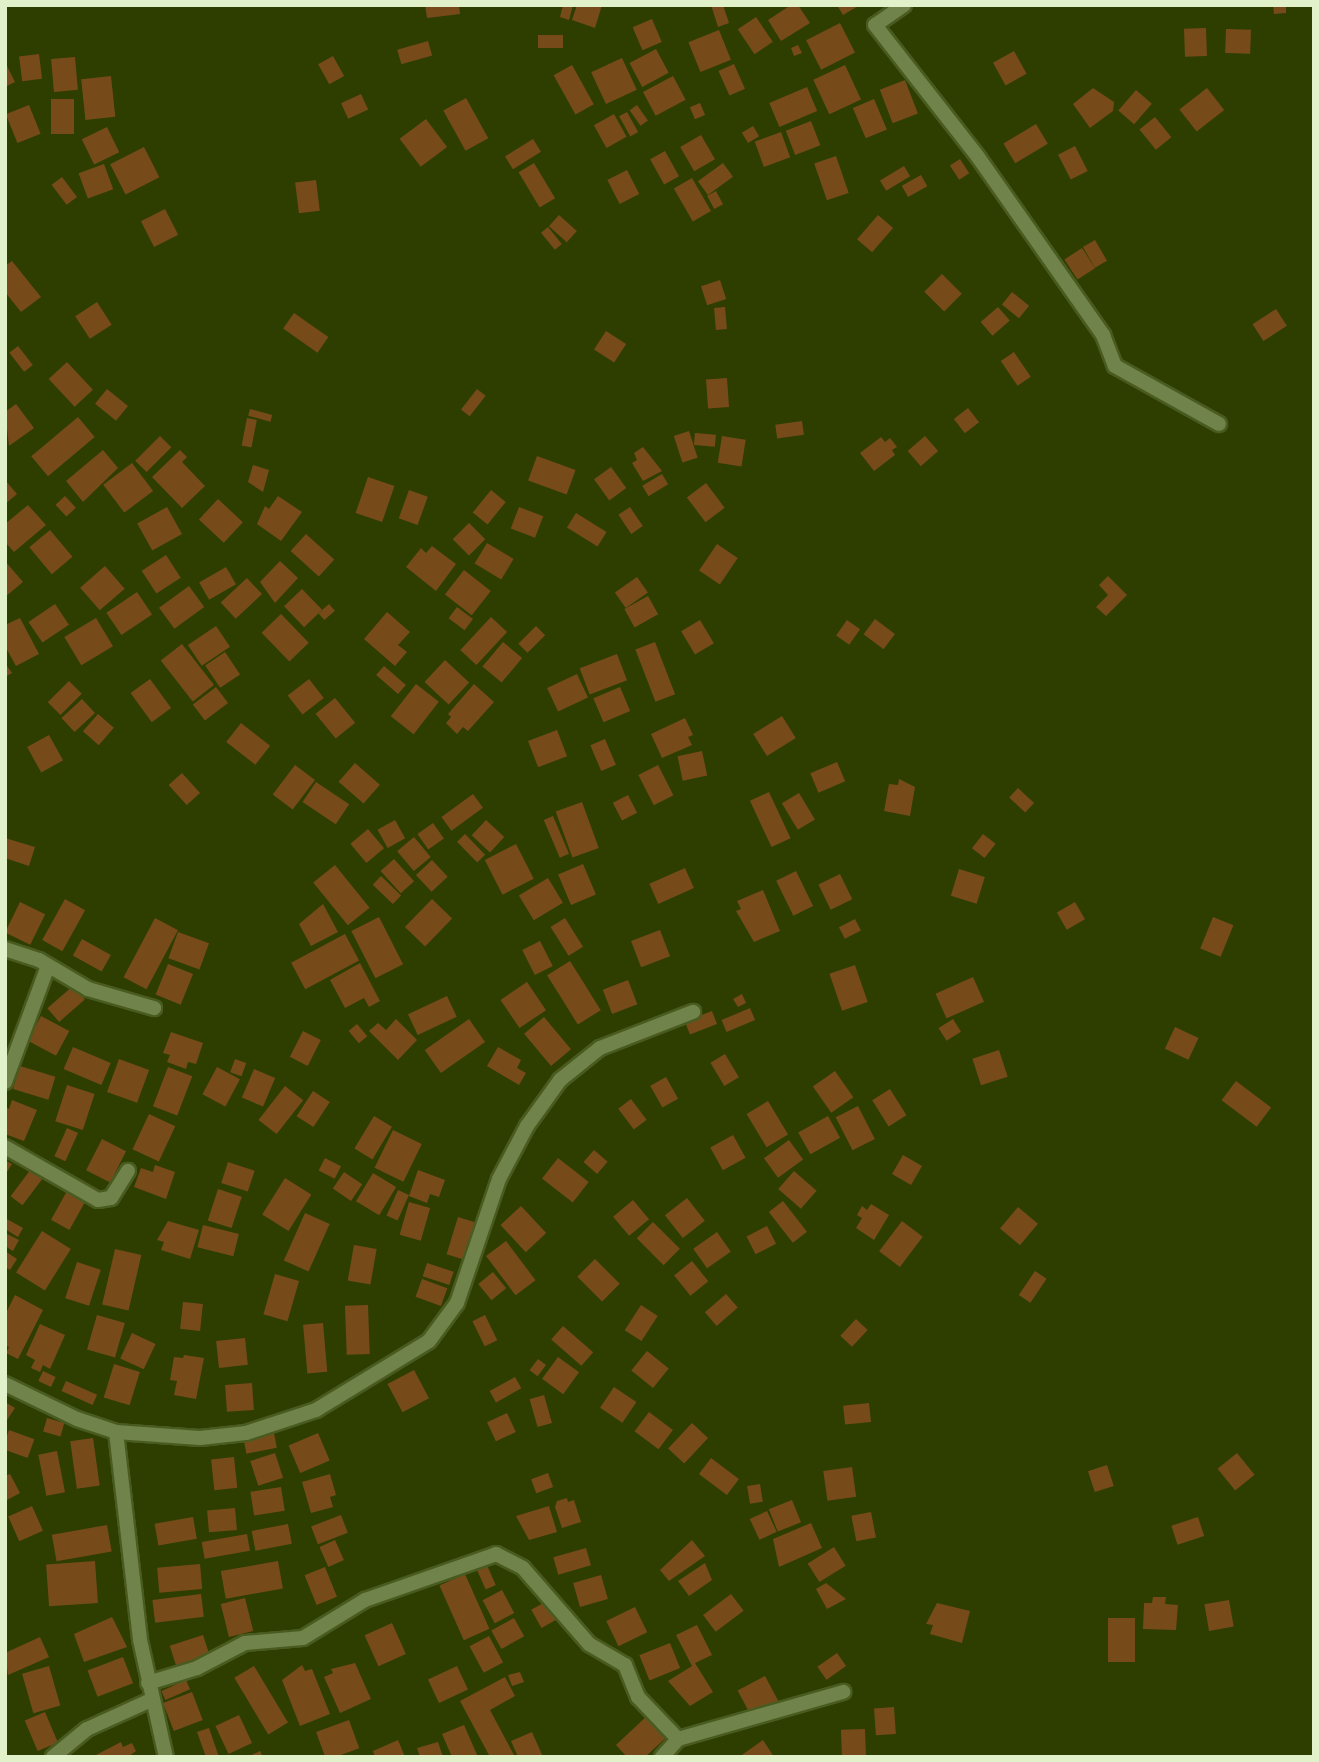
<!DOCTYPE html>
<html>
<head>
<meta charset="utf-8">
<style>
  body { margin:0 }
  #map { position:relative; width:1319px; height:1762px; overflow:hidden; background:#2d3e00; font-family:"Zilla Slab",serif }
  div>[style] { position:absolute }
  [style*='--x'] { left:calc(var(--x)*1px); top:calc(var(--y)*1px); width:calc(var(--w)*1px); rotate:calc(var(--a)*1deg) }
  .building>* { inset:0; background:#774b19; transform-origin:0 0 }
  .roads { filter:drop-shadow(2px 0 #4a5b20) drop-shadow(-2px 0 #4a5b20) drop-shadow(0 2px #4a5b20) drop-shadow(0 -2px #4a5b20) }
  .street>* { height:14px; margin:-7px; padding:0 7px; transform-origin:7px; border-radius:7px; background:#6f834b }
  span { translate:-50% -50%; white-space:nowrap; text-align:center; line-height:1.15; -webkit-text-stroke:6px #263208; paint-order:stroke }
  .frame { position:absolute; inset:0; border:7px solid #e1f1c9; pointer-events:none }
</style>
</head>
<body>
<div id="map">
  <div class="building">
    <div style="clip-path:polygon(425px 5px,459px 5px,460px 14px,427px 18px)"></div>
    <div style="clip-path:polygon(563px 5px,573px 5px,569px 20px,560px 17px)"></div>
    <div style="clip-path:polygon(577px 5px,602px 5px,595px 28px,572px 20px)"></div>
    <div style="clip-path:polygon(711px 5px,723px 5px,729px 23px,718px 27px)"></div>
    <div style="clip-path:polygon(791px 5px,798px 5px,810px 23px,781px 41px,768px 20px)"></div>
    <div style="clip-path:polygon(837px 5px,860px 5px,843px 15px)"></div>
    <div style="clip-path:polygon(1273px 5px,1286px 5px,1286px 13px,1274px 14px)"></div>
    <div style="left:756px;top:17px;width:30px;height:22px;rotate:56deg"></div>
    <div style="left:652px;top:19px;width:25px;height:21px;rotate:67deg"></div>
    <div style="left:840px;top:23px;width:33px;height:38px;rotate:63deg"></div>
    <div style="left:1206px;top:28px;width:28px;height:22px;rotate:88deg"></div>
    <div style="left:1226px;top:29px;width:25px;height:24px;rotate:2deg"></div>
    <div style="left:719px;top:30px;width:32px;height:33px;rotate:68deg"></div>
    <div style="left:563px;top:35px;width:13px;height:25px;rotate:90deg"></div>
    <div style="left:428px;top:41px;width:15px;height:32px;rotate:74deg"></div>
    <div style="clip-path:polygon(798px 45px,802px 53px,794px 56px,791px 48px)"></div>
    <div style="left:656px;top:49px;width:27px;height:30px;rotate:62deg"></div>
    <div style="left:1014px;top:51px;width:26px;height:24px;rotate:61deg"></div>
    <div style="left:39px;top:54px;width:25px;height:20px;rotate:83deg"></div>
    <div style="left:333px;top:56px;width:23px;height:17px;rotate:61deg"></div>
    <div style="left:75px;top:57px;width:33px;height:24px;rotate:85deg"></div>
    <div style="left:622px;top:58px;width:35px;height:34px;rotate:65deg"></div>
    <div style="clip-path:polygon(5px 62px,15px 82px,5px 87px)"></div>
    <div style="left:734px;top:64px;width:27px;height:17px;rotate:66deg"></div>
    <div style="left:572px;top:65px;width:45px;height:21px;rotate:61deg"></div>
    <div style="left:845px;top:65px;width:38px;height:35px;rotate:65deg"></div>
    <div style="left:111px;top:76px;width:41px;height:30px;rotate:84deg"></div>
    <div style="left:673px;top:76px;width:27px;height:34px;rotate:62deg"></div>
    <div style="left:905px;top:80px;width:36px;height:27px;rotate:69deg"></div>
    <div style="left:807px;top:87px;width:26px;height:41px;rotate:67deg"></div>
    <div style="clip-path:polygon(1093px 88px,1114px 102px,1113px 111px,1090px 128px,1073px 104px)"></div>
    <div style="left:1207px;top:88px;width:28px;height:35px;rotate:52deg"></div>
    <div style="left:1136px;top:90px;width:21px;height:27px;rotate:41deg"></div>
    <div style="left:361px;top:94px;width:17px;height:22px;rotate:65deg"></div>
    <div style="left:466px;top:98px;width:46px;height:26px;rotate:61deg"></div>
    <div style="left:51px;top:99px;width:23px;height:35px"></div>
    <div style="left:874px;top:99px;width:33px;height:23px;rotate:67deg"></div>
    <div style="left:700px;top:103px;width:13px;height:11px;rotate:67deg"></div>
    <div style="left:29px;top:105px;width:31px;height:25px;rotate:68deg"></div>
    <div style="left:637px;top:105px;width:19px;height:9px;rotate:55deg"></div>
    <div style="left:627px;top:112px;width:23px;height:9px;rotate:61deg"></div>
    <div style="left:614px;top:114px;width:26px;height:23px;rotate:61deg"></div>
    <div style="left:1155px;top:117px;width:26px;height:20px;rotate:51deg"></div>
    <div style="left:426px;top:119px;width:35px;height:33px;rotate:53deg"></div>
    <div style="left:811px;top:121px;width:26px;height:27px;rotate:69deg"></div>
    <div style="left:1036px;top:124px;width:23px;height:38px;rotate:59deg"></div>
    <div style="left:753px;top:126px;width:12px;height:13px;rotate:59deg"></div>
    <div style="left:107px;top:127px;width:28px;height:28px;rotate:64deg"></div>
    <div style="left:781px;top:132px;width:27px;height:28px;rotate:70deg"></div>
    <div style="left:701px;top:135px;width:28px;height:24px;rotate:60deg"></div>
    <div style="left:533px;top:139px;width:15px;height:33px;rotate:58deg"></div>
    <div style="left:1075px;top:146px;width:28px;height:19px;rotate:63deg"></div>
    <div style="left:144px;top:147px;width:34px;height:38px;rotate:63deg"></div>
    <div style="left:665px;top:151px;width:29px;height:17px;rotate:61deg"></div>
    <div style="left:836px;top:156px;width:39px;height:23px;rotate:71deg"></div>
    <div style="left:960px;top:159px;width:17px;height:12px;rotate:57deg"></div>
    <div style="left:534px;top:163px;width:41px;height:18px;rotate:59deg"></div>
    <div style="left:723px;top:163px;width:17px;height:31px;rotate:54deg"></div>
    <div style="left:104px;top:164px;width:27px;height:27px;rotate:70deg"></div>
    <div style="left:904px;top:166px;width:12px;height:28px;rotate:59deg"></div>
    <div style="left:627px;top:170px;width:27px;height:22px;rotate:63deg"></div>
    <div style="left:921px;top:175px;width:13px;height:22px;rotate:61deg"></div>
    <div style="left:62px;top:177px;width:25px;height:13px;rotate:53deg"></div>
    <div style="left:692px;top:178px;width:38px;height:21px;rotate:60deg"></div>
    <div style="left:316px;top:180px;width:31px;height:21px;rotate:83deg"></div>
    <div style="left:716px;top:191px;width:15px;height:10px;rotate:62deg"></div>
    <div style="left:165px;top:209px;width:29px;height:27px;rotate:63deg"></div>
    <div style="left:559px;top:215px;width:24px;height:15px;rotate:42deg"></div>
    <div style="left:878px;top:215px;width:20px;height:32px;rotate:41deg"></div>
    <div style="left:548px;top:227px;width:22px;height:9px;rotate:51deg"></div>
    <div style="left:1095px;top:240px;width:24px;height:14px;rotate:60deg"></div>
    <div style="left:1082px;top:248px;width:24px;height:21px;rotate:57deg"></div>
    <div style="clip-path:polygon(12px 261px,41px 297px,21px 312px,5px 292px,5px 266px)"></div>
    <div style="left:942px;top:274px;width:28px;height:25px;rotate:45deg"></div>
    <div style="left:720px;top:280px;width:20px;height:20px;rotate:72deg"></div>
    <div style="left:1012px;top:292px;width:22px;height:16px;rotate:39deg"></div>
    <div style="left:97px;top:302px;width:27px;height:26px;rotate:57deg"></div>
    <div style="left:725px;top:307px;width:22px;height:11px;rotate:85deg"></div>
    <div style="left:998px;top:307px;width:18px;height:23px;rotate:49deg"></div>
    <div style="left:1276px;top:309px;width:20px;height:28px;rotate:57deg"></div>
    <div style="left:294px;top:313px;width:42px;height:19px;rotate:35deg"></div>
    <div style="left:606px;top:331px;width:24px;height:22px;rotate:33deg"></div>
    <div style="left:18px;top:346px;width:24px;height:11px;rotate:52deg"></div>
    <div style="left:1014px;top:352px;width:30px;height:16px;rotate:56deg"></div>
    <div style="left:67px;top:362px;width:38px;height:25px;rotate:47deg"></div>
    <div style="left:727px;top:378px;width:29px;height:21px;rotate:86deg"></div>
    <div style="left:107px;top:389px;width:27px;height:19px;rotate:39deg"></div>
    <div style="left:477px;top:389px;width:11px;height:26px;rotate:38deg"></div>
    <div style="clip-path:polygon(16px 404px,34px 428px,9px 446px,5px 412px)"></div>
    <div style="left:968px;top:408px;width:18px;height:18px;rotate:52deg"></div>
    <div style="left:250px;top:409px;width:23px;height:7px;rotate:15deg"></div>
    <div style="left:78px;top:417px;width:26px;height:61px;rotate:50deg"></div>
    <div style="left:247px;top:418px;width:10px;height:28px;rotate:11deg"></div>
    <div style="left:802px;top:421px;width:14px;height:27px;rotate:82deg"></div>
    <div style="left:689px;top:431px;width:28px;height:16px;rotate:72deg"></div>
    <div style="left:695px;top:433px;width:21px;height:12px;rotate:5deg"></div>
    <div style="left:160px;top:436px;width:16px;height:35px;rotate:45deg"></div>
    <div style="left:722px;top:436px;width:24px;height:27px;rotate:9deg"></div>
    <div style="left:925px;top:436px;width:20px;height:23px;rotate:49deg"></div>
    <div style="clip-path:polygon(881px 437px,885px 442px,890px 438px,897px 447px,892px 450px,895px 455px,874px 471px,860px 453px)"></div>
    <div style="clip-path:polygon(643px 447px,662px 471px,643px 481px,632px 463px,637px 460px,634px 453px)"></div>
    <div style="clip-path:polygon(103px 450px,118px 468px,83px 502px,66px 481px)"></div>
    <div style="clip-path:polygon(180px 450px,187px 457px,182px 462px,205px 486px,182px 508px,152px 477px)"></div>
    <div style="left:537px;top:456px;width:41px;height:26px;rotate:20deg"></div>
    <div style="left:132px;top:463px;width:35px;height:36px;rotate:53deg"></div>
    <div style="clip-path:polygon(253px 465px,269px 470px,263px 492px,248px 482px)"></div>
    <div style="left:611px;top:467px;width:26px;height:21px;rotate:54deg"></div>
    <div style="left:662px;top:474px;width:12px;height:23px;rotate:59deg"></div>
    <div style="left:368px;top:477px;width:28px;height:38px;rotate:19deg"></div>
    <div style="clip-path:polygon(5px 480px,17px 494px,5px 504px)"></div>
    <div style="left:706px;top:483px;width:31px;height:24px;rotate:53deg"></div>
    <div style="left:409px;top:490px;width:20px;height:30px;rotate:20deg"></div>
    <div style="left:491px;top:490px;width:19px;height:29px;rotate:39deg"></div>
    <div style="left:65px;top:496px;width:16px;height:13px;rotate:47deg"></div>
    <div style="clip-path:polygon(278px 496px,302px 512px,281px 541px,257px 524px,265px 506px,269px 509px)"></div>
    <div style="left:218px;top:499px;width:34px;height:28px;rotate:43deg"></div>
    <div style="clip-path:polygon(28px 505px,46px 525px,14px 552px,5px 542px,5px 524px)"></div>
    <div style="left:167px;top:507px;width:31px;height:34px;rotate:61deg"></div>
    <div style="left:519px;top:507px;width:26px;height:23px;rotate:21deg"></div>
    <div style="left:630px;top:507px;width:23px;height:14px;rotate:56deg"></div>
    <div style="left:576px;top:513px;width:36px;height:17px;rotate:32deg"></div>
    <div style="left:469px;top:523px;width:23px;height:23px;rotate:45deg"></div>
    <div style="left:50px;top:530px;width:35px;height:27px;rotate:50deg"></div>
    <div style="left:306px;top:534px;width:38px;height:23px;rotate:42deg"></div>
    <div style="left:487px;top:543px;width:31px;height:24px;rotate:31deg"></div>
    <div style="left:717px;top:544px;width:25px;height:32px;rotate:34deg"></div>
    <div style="clip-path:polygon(432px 546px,456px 564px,436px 591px,406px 567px,421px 548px,426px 553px)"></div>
    <div style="left:166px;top:555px;width:27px;height:29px;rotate:57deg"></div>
    <div style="clip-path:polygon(5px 561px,23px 582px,5px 597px)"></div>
    <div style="clip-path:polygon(280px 561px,298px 578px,275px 603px,260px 582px)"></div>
    <div style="left:105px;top:566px;width:30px;height:33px;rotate:49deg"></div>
    <div style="left:226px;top:567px;width:20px;height:31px;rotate:60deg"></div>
    <div style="left:464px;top:570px;width:34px;height:31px;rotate:38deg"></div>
    <div style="clip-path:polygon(1108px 576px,1127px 595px,1106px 616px,1096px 607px,1108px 595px,1099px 585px)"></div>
    <div style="left:637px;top:577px;width:19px;height:27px;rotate:55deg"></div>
    <div style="left:247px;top:578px;width:22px;height:36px;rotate:47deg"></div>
    <div style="left:189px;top:586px;width:26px;height:37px;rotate:54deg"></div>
    <div style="left:302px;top:589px;width:29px;height:25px;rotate:46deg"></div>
    <div style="left:137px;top:592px;width:27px;height:37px;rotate:56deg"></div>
    <div style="left:648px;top:596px;width:21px;height:27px;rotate:61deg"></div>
    <div style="left:55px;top:604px;width:25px;height:32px;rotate:56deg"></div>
    <div style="left:329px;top:604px;width:9px;height:14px;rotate:49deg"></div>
    <div style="left:457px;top:607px;width:20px;height:14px;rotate:37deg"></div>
    <div style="clip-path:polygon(387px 612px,410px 632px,398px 645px,407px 652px,395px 666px,364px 639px)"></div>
    <div style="left:281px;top:614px;width:40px;height:27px;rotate:46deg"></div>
    <div style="left:491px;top:617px;width:22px;height:45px;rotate:43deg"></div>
    <div style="clip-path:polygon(20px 618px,39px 654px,16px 666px,5px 646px,5px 625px)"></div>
    <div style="left:96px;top:618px;width:33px;height:37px;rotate:59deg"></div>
    <div style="left:875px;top:619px;width:25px;height:19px;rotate:37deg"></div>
    <div style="left:700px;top:620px;width:27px;height:22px;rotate:59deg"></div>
    <div style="left:847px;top:620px;width:16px;height:19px;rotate:35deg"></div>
    <div style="left:216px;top:626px;width:25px;height:34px;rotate:56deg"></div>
    <div style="left:536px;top:626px;width:13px;height:25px;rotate:45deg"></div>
    <div style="left:503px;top:642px;width:25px;height:32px;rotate:40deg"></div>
    <div style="left:655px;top:642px;width:56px;height:21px;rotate:69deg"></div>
    <div style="left:182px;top:644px;width:52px;height:27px;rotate:52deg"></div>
    <div style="left:225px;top:652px;width:27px;height:24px;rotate:56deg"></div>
    <div style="left:617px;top:654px;width:28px;height:40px;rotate:69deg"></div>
    <div style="left:445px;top:660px;width:33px;height:30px;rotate:43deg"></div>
    <div style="clip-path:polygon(5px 663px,12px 673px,5px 677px)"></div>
    <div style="left:384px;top:666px;width:29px;height:12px;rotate:41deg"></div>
    <div style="left:577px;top:674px;width:26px;height:33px;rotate:65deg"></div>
    <div style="left:150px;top:679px;width:36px;height:24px;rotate:54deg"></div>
    <div style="left:309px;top:679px;width:24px;height:27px;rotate:52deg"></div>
    <div style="left:69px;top:681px;width:18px;height:30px;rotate:45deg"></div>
    <div style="left:416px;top:684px;width:29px;height:41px;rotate:38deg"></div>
    <div style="clip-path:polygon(474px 684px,494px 702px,468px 731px,463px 727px,457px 734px,446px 723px,451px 717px,448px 714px)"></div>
    <div style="left:216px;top:687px;width:20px;height:29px;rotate:53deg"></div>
    <div style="left:620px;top:687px;width:26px;height:29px;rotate:67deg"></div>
    <div style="left:335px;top:698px;width:32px;height:25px;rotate:51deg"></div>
    <div style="left:82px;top:699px;width:19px;height:28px;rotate:47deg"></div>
    <div style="left:98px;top:714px;width:21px;height:23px;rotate:41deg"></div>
    <div style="left:782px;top:716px;width:26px;height:34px;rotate:58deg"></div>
    <div style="clip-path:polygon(685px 718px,693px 735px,688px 737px,692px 745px,662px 758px,651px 734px)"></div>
    <div style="left:241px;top:723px;width:37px;height:24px;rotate:38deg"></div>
    <div style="left:557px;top:730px;width:28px;height:31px;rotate:69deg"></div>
    <div style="left:49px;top:735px;width:29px;height:25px;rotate:61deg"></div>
    <div style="left:605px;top:739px;width:28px;height:16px;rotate:67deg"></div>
    <div style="left:702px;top:751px;width:25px;height:25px;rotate:78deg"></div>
    <div style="left:837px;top:762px;width:21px;height:29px;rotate:67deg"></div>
    <div style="left:355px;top:763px;width:33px;height:25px;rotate:41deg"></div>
    <div style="left:295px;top:765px;width:25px;height:37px;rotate:37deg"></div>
    <div style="left:658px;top:765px;width:34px;height:22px;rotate:63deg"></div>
    <div style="left:182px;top:773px;width:27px;height:18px;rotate:48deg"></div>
    <div style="clip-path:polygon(899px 779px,915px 787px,910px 816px,884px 811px,889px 784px,898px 785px)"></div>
    <div style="left:316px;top:782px;width:40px;height:24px;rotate:34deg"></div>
    <div style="left:1018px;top:788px;width:22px;height:13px;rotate:43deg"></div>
    <div style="left:769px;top:792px;width:51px;height:21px;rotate:65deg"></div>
    <div style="left:799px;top:793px;width:31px;height:20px;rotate:59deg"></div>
    <div style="left:473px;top:794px;width:17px;height:39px;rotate:54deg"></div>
    <div style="left:628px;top:795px;width:20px;height:17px;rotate:63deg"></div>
    <div style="left:582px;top:802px;width:49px;height:28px;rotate:70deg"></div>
    <div style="left:553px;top:816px;width:41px;height:10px;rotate:67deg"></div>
    <div style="left:395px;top:820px;width:21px;height:20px;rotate:61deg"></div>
    <div style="left:486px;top:820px;width:25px;height:21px;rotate:43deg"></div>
    <div style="left:433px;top:823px;width:19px;height:19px;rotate:55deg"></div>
    <div style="left:368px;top:829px;width:25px;height:23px;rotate:50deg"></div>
    <div style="left:465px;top:834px;width:29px;height:11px;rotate:46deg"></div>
    <div style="left:983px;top:834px;width:16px;height:18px;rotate:38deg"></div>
    <div style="left:414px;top:837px;width:26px;height:22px;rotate:50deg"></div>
    <div style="clip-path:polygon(5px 838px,35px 847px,29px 866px,5px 858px)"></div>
    <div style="left:516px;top:844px;width:39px;height:35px;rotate:63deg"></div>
    <div style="left:394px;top:859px;width:30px;height:18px;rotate:48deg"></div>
    <div style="left:432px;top:860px;width:23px;height:22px;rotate:47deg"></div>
    <div style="left:583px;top:864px;width:33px;height:27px;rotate:67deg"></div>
    <div style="left:335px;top:865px;width:55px;height:28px;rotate:51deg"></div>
    <div style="left:685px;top:868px;width:22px;height:39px;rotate:66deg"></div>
    <div style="left:959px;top:869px;width:27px;height:28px;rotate:17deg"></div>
    <div style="left:796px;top:871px;width:39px;height:22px;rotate:64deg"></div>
    <div style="left:840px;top:874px;width:28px;height:24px;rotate:64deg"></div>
    <div style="left:381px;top:876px;width:28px;height:12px;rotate:44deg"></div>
    <div style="left:548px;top:878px;width:29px;height:34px;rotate:59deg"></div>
    <div style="clip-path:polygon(763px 890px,780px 931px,754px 942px,736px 911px,741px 909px,737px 901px)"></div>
    <div style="left:65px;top:899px;width:23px;height:47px;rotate:29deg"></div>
    <div style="left:432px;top:899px;width:28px;height:39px;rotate:44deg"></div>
    <div style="left:20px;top:902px;width:28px;height:34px;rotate:26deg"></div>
    <div style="left:1075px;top:902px;width:20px;height:21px;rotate:60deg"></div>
    <div style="clip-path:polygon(323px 904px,338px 932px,311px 946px,299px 924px)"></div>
    <div style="left:379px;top:917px;width:53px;height:31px;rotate:63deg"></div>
    <div style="left:1213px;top:917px;width:22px;height:34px;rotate:22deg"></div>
    <div style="left:155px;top:918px;width:26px;height:67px;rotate:28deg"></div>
    <div style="left:565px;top:918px;width:34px;height:17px;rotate:58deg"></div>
    <div style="left:855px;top:919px;width:13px;height:18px;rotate:63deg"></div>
    <div style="left:660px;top:930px;width:28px;height:31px;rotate:69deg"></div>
    <div style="left:178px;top:932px;width:33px;height:28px;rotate:20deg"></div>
    <div style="left:345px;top:934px;width:30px;height:61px;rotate:62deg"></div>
    <div style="left:82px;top:939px;width:33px;height:19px;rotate:29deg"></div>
    <div style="left:540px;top:941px;width:28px;height:20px;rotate:63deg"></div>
    <div style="left:570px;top:961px;width:58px;height:27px;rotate:58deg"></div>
    <div style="clip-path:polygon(360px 963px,380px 1001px,369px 1007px,364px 998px,345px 1008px,330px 980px)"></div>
    <div style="left:168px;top:964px;width:27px;height:33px;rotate:22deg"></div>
    <div style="left:855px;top:965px;width:39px;height:27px;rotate:71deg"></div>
    <div style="left:973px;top:977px;width:27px;height:41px;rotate:66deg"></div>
    <div style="left:628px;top:980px;width:26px;height:27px;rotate:69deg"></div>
    <div style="left:527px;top:982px;width:34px;height:32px;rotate:56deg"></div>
    <div style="left:73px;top:986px;width:18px;height:34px;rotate:49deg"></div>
    <div style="clip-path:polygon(742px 994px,746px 1003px,738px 1007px,733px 999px)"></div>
    <div style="left:447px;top:996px;width:23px;height:43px;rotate:65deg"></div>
    <div style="left:750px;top:1008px;width:13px;height:31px;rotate:67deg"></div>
    <div style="left:712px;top:1011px;width:14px;height:29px;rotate:69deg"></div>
    <div style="left:41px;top:1016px;width:32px;height:28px;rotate:28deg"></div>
    <div style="left:544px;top:1017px;width:42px;height:26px;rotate:50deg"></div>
    <div style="clip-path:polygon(396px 1019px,417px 1040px,398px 1060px,369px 1031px,378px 1023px,386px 1030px)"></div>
    <div style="left:469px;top:1019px;width:28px;height:54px;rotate:55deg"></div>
    <div style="left:953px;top:1019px;width:15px;height:17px;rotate:58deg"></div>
    <div style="left:357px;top:1024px;width:16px;height:11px;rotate:50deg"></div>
    <div style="left:1175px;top:1027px;width:26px;height:24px;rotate:25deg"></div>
    <div style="left:303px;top:1031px;width:20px;height:29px;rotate:27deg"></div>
    <div style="clip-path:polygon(171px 1032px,203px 1043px,196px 1064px,188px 1062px,186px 1069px,167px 1062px,170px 1055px,163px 1053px)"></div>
    <div style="left:73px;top:1047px;width:41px;height:24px;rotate:23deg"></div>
    <div style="clip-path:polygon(498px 1047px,521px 1060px,517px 1068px,526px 1073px,519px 1085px,487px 1066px)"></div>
    <div style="left:999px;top:1050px;width:28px;height:28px;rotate:72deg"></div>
    <div style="left:725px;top:1054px;width:27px;height:17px;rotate:59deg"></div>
    <div style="left:119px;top:1059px;width:32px;height:35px;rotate:20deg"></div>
    <div style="left:235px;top:1059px;width:12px;height:14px;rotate:20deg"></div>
    <div style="left:20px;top:1066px;width:37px;height:24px;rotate:17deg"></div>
    <div style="left:168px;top:1067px;width:26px;height:42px;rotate:21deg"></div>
    <div style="left:217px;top:1067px;width:26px;height:31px;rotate:28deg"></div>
    <div style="left:254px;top:1069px;width:23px;height:31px;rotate:23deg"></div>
    <div style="left:835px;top:1071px;width:32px;height:27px;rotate:55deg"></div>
    <div style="left:666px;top:1077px;width:25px;height:18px;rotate:61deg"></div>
    <div style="left:1236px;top:1081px;width:44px;height:24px;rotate:37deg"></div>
    <div style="left:67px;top:1085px;width:29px;height:38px;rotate:18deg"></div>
    <div style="left:285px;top:1086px;width:23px;height:43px;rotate:38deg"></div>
    <div style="left:890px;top:1089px;width:31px;height:21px;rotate:58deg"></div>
    <div style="left:313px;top:1091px;width:20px;height:30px;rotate:33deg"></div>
    <div style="left:631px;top:1099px;width:26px;height:16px;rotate:53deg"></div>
    <div style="clip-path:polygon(12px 1100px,37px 1110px,24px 1141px,5px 1134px,5px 1107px,9px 1109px)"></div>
    <div style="left:768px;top:1101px;width:39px;height:25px;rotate:59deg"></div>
    <div style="left:858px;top:1106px;width:37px;height:25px;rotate:63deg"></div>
    <div style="left:149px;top:1114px;width:29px;height:39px;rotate:25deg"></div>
    <div style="left:374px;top:1116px;width:21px;height:38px;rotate:31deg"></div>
    <div style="left:828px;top:1116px;width:25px;height:34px;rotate:61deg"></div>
    <div style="left:67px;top:1128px;width:12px;height:31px;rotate:24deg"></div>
    <div style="left:393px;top:1130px;width:32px;height:42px;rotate:26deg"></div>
    <div style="left:733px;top:1135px;width:26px;height:26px;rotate:61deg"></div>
    <div style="left:102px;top:1139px;width:27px;height:35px;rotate:27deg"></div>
    <div style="left:789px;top:1140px;width:24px;height:31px;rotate:54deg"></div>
    <div style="left:594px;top:1150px;width:18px;height:16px;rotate:41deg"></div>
    <div style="left:903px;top:1155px;width:22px;height:22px;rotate:30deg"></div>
    <div style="left:325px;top:1158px;width:18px;height:14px;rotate:27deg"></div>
    <div style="left:558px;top:1158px;width:39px;height:26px;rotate:38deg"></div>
    <div style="clip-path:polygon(5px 1160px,12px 1164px,5px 1175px)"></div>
    <div style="left:228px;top:1162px;width:28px;height:22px;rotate:18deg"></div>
    <div style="clip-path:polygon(155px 1165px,175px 1172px,166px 1199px,134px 1187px,141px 1168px,153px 1172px)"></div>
    <div style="left:31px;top:1169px;width:15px;height:34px;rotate:37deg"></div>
    <div style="clip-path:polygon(418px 1170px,445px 1180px,439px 1197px,430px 1194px,427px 1203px,409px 1196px)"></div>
    <div style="left:794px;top:1171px;width:30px;height:24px;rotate:41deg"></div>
    <div style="left:344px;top:1172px;width:22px;height:20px;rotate:34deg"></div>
    <div style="left:373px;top:1173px;width:27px;height:33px;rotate:31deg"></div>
    <div style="left:285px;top:1178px;width:31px;height:43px;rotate:32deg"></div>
    <div style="left:218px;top:1189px;width:25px;height:33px;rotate:18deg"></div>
    <div style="left:398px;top:1190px;width:12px;height:28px;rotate:24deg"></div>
    <div style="left:67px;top:1191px;width:21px;height:33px;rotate:29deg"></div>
    <div style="left:687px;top:1198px;width:29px;height:28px;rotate:52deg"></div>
    <div style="left:633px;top:1200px;width:25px;height:26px;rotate:50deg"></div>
    <div style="left:783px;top:1201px;width:39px;height:18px;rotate:52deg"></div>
    <div style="left:409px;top:1202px;width:22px;height:34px;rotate:16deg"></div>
    <div style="clip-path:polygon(871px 1204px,889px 1215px,874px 1240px,856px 1228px,862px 1218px,857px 1215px,862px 1206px,867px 1210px)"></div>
    <div style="left:521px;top:1206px;width:37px;height:28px;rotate:47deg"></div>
    <div style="left:1018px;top:1207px;width:26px;height:28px;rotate:40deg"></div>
    <div style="left:305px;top:1213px;width:27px;height:52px;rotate:24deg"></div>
    <div style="left:458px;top:1217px;width:21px;height:39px;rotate:17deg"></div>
    <div style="clip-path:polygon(5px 1218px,23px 1228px,18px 1237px,5px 1229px)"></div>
    <div style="clip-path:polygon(168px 1221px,199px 1230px,190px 1259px,161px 1250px,164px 1242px,157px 1240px)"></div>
    <div style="left:902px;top:1221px;width:26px;height:38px;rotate:37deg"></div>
    <div style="left:653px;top:1222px;width:38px;height:23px;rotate:45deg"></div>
    <div style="left:203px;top:1225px;width:37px;height:23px;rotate:14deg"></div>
    <div style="left:767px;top:1226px;width:20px;height:23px;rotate:63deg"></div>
    <div style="left:42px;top:1231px;width:34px;height:49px;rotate:32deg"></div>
    <div style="left:717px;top:1232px;width:24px;height:29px;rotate:55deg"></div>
    <div style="clip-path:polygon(5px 1233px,19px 1240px,13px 1251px,5px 1246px)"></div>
    <div style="left:506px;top:1241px;width:49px;height:25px;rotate:53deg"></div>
    <div style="left:354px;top:1245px;width:23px;height:36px;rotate:10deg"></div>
    <div style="left:115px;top:1249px;width:27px;height:57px;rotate:13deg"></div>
    <div style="clip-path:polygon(5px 1251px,17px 1259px,10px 1270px,5px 1267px)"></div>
    <div style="left:595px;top:1259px;width:35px;height:25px;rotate:45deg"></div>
    <div style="left:692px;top:1261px;width:26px;height:23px;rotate:51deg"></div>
    <div style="left:77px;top:1262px;width:25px;height:38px;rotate:18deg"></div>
    <div style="left:427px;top:1263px;width:28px;height:14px;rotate:18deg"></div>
    <div style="left:1035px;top:1271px;width:14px;height:29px;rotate:34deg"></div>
    <div style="left:493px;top:1272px;width:21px;height:19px;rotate:51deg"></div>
    <div style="left:275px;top:1274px;width:25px;height:42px;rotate:16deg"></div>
    <div style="left:422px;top:1279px;width:27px;height:19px;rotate:20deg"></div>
    <div style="left:726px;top:1294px;width:18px;height:28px;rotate:49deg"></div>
    <div style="clip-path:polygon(15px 1295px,43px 1310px,18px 1359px,6px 1353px,9px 1347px,5px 1345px,5px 1315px)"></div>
    <div style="left:183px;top:1302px;width:20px;height:27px;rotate:6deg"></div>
    <div style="left:368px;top:1305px;width:49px;height:23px;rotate:88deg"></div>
    <div style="left:641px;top:1305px;width:20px;height:30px;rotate:33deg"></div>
    <div style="left:97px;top:1315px;width:29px;height:36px;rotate:16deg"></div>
    <div style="left:485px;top:1315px;width:28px;height:14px;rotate:64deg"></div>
    <div style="left:856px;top:1319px;width:16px;height:23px;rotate:43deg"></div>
    <div style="left:323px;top:1323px;width:49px;height:20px;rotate:85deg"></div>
    <div style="clip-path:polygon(40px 1324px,65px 1335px,50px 1369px,43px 1365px,40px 1372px,31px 1368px,35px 1360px,26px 1355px)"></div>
    <div style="left:563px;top:1326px;width:40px;height:18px;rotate:41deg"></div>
    <div style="left:132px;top:1333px;width:26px;height:28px;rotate:25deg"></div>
    <div style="left:245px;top:1338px;width:27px;height:29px;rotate:84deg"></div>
    <div style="left:647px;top:1351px;width:28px;height:25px;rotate:39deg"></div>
    <div style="clip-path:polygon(184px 1355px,204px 1358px,196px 1399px,174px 1395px,177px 1381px,170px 1380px,174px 1357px,183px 1358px)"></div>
    <div style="left:558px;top:1357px;width:26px;height:27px;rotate:36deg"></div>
    <div style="left:538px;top:1359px;width:10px;height:14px;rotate:37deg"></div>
    <div style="left:114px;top:1364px;width:27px;height:35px;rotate:17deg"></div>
    <div style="left:414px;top:1370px;width:32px;height:30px;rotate:62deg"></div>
    <div style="left:43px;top:1371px;width:14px;height:11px;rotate:25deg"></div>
    <div style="left:515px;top:1377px;width:13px;height:29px;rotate:61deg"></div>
    <div style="left:66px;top:1381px;width:34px;height:11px;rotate:24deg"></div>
    <div style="left:252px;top:1383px;width:27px;height:27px;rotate:86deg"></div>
    <div style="left:614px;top:1387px;width:27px;height:25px;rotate:34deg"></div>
    <div style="left:544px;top:1395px;width:29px;height:15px;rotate:74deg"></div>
    <div style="clip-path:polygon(5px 1402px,15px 1408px,5px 1423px)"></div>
    <div style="left:869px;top:1403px;width:19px;height:26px;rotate:84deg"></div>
    <div style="left:649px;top:1412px;width:30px;height:24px;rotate:37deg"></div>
    <div style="left:507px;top:1413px;width:21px;height:22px;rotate:65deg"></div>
    <div style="left:47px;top:1418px;width:18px;height:14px;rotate:16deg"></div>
    <div style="left:692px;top:1423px;width:22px;height:35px;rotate:43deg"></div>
    <div style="left:9px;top:1430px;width:27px;height:20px;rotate:20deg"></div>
    <div style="left:274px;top:1433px;width:15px;height:31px;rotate:79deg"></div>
    <div style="left:318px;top:1433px;width:30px;height:32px;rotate:67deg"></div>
    <div style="left:93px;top:1438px;width:48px;height:23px;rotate:82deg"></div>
    <div style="left:57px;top:1451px;width:42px;height:19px;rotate:79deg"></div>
    <div style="left:275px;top:1453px;width:26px;height:26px;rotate:72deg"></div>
    <div style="left:1237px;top:1453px;width:28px;height:25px;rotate:51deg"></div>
    <div style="left:234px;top:1457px;width:31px;height:23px;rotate:84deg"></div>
    <div style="left:711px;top:1458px;width:35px;height:20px;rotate:37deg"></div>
    <div style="left:1107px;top:1465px;width:22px;height:20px;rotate:72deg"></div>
    <div style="left:852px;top:1467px;width:30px;height:29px;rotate:82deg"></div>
    <div style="left:548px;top:1473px;width:15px;height:18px;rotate:70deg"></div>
    <div style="clip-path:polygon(10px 1474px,20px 1493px,5px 1501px,5px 1476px)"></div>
    <div style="clip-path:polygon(330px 1474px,336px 1495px,330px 1497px,333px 1507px,311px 1513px,302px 1482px)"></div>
    <div style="left:760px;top:1484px;width:18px;height:13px;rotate:81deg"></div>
    <div style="left:281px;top:1487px;width:24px;height:31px;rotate:81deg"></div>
    <div style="clip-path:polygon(567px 1498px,568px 1502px,574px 1500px,581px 1522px,562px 1528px,555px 1507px,557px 1501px)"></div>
    <div style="left:792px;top:1500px;width:24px;height:25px;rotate:68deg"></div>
    <div style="left:32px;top:1506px;width:27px;height:26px;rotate:66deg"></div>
    <div style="clip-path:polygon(549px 1506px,557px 1532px,529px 1540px,516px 1516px)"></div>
    <div style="left:235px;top:1508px;width:22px;height:28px;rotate:85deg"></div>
    <div style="left:767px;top:1511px;width:23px;height:19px;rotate:65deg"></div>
    <div style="left:871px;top:1512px;width:26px;height:20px;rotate:79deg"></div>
    <div style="left:341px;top:1515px;width:19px;height:32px;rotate:69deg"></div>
    <div style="left:193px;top:1517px;width:22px;height:39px;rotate:80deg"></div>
    <div style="left:1198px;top:1517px;width:20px;height:28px;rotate:72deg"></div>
    <div style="clip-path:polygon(811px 1523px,822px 1548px,779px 1567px,773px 1539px)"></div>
    <div style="left:288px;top:1524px;width:20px;height:37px;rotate:79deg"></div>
    <div style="left:107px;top:1525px;width:27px;height:56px;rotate:80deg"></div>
    <div style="left:247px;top:1534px;width:17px;height:46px;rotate:80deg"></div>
    <div style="left:335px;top:1540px;width:22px;height:17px;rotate:66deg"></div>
    <div style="clip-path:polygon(692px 1540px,705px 1556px,669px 1581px,660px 1570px)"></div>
    <div style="left:834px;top:1547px;width:22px;height:31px;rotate:58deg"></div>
    <div style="left:586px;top:1548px;width:18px;height:34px;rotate:74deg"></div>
    <div style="left:95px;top:1561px;width:42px;height:49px;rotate:86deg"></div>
    <div style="left:278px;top:1561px;width:28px;height:58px;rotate:80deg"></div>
    <div style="left:486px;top:1563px;width:24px;height:11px;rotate:66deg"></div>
    <div style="clip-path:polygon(705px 1563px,712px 1580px,689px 1596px,678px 1581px)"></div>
    <div style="left:200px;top:1564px;width:25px;height:43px;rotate:85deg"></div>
    <div style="left:325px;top:1567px;width:32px;height:22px;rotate:68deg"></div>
    <div style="left:465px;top:1574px;width:60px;height:28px;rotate:66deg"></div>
    <div style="left:601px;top:1575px;width:25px;height:29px;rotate:74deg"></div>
    <div style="clip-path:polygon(826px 1583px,846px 1599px,827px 1609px,816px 1589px)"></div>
    <div style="left:502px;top:1590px;width:26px;height:22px;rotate:62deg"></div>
    <div style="left:201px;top:1594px;width:23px;height:49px;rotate:83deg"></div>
    <div style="left:731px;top:1594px;width:21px;height:35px;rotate:53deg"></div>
    <div style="clip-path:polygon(1153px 1597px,1166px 1597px,1165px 1604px,1178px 1605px,1176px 1630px,1143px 1629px,1144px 1603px,1152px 1603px)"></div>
    <div style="left:245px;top:1598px;width:34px;height:25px;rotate:76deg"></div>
    <div style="left:1229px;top:1600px;width:27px;height:25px;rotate:80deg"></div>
    <div style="left:547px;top:1601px;width:21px;height:18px;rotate:61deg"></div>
    <div style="clip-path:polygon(937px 1603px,970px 1611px,962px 1643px,930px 1634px,933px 1625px,926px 1624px)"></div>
    <div style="left:635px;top:1607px;width:28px;height:32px;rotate:64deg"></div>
    <div style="clip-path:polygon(112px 1617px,127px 1647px,84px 1662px,74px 1634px)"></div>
    <div style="left:514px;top:1618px;width:21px;height:26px;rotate:61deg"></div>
    <div style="left:1108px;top:1618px;width:27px;height:44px"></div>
    <div style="left:392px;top:1623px;width:34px;height:30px;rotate:66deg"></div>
    <div style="clip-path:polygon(697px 1625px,712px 1655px,695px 1663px,713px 1692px,690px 1706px,668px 1681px,692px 1666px,676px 1635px)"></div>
    <div style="left:203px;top:1635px;width:22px;height:35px;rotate:72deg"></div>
    <div style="left:489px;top:1636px;width:30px;height:22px;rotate:62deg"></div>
    <div style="clip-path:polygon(40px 1637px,49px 1657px,8px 1675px,5px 1653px)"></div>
    <div style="left:670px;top:1643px;width:27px;height:33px;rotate:68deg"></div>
    <div style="left:837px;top:1653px;width:16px;height:24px;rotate:55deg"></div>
    <div style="left:123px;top:1657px;width:28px;height:38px;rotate:69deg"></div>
    <div style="clip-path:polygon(355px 1663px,371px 1699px,340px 1713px,324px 1677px,333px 1673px,331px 1669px)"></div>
    <div style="clip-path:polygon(302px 1665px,305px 1671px,312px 1669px,330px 1714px,300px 1726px,282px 1680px)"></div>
    <div style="left:49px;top:1666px;width:41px;height:28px;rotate:74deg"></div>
    <div style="left:254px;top:1666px;width:66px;height:23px;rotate:59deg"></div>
    <div style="left:457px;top:1666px;width:26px;height:32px;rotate:65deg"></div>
    <div style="clip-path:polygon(520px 1672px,524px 1682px,512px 1686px,508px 1675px)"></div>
    <div style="left:765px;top:1676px;width:32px;height:31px;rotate:62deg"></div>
    <div style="clip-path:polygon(505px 1677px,515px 1696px,490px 1710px,515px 1757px,490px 1757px,460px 1701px)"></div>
    <div style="left:186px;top:1680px;width:10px;height:27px;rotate:66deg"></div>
    <div style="left:192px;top:1692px;width:30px;height:31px;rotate:69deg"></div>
    <div style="left:894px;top:1707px;width:27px;height:20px;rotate:86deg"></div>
    <div style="left:45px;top:1712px;width:33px;height:22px;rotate:67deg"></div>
    <div style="clip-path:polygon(649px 1714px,669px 1735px,645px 1757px,627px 1757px,616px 1745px)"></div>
    <div style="left:239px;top:1715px;width:31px;height:26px;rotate:65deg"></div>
    <div style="left:349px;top:1720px;width:30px;height:35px;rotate:70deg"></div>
    <div style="clip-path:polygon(464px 1725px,478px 1757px,452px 1757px,442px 1734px)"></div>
    <div style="clip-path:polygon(209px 1728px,219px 1757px,206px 1757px,197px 1732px)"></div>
    <div style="left:865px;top:1729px;width:27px;height:24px;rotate:88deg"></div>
    <div style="clip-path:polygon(532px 1732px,543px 1757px,518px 1757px,511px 1741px)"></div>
    <div style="clip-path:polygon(398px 1740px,405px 1757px,375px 1757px,373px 1751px)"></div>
    <div style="clip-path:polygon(763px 1740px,774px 1757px,739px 1757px)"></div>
    <div style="clip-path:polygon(121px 1742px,123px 1747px,132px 1743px,136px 1751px,128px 1757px,92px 1757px)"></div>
    <div style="clip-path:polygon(438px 1742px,443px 1757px,420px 1757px,417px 1748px)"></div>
    <div style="clip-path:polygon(260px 1751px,263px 1757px,247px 1757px)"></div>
  </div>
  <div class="roads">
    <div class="street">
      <div style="--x:904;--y:5;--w:35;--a:145"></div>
      <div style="--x:875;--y:25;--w:167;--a:52"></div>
      <div style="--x:978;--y:157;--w:218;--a:54.9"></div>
      <div style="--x:1103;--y:335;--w:33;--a:69"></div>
      <div style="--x:1115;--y:366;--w:119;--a:29.1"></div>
      <div style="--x:5;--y:949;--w:36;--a:18"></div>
      <div style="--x:39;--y:960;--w:57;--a:30.6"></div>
      <div style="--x:88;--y:989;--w:69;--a:16.1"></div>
      <div style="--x:5;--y:1082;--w:124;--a:-69.7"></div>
      <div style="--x:5;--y:1147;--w:107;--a:29.7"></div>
      <div style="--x:98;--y:1200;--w:13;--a:-9"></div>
      <div style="--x:111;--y:1198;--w:32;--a:-58"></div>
      <div style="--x:5;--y:1384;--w:80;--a:25.9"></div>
      <div style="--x:77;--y:1419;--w:41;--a:18.4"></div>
      <div style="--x:116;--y:1432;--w:84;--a:4.1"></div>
      <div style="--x:200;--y:1438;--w:46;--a:-6.2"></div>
      <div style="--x:246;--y:1433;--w:74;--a:-18.2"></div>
      <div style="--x:316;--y:1410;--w:132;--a:-31.4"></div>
      <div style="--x:429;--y:1341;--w:47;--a:-53.6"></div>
      <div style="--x:457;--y:1303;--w:131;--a:-71.3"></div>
      <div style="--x:499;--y:1179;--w:60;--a:-62.2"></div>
      <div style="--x:527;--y:1126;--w:57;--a:-54.3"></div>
      <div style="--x:560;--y:1080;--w:51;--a:-38.7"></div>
      <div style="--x:600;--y:1048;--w:100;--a:-21.2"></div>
      <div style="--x:116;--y:1432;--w:209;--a:83.4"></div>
      <div style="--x:140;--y:1640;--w:120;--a:77.5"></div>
      <div style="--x:148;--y:1683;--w:51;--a:-17"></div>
      <div style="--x:197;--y:1668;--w:54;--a:-27.5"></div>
      <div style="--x:245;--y:1643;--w:58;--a:-4.9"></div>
      <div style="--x:303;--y:1638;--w:73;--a:-31.5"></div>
      <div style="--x:365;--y:1600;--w:139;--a:-19.3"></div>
      <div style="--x:496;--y:1554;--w:30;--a:27"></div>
      <div style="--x:523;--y:1568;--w:101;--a:49"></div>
      <div style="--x:589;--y:1644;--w:42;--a:30.3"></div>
      <div style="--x:625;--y:1665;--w:35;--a:68"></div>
      <div style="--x:638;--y:1697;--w:58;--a:46.4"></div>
      <div style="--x:53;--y:1757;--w:44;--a:-39.5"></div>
      <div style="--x:87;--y:1729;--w:70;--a:-24.4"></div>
      <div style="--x:662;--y:1757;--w:24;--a:-48"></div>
      <div style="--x:678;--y:1739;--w:172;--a:-15.9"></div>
    </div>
  </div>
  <div class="frame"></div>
</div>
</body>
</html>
